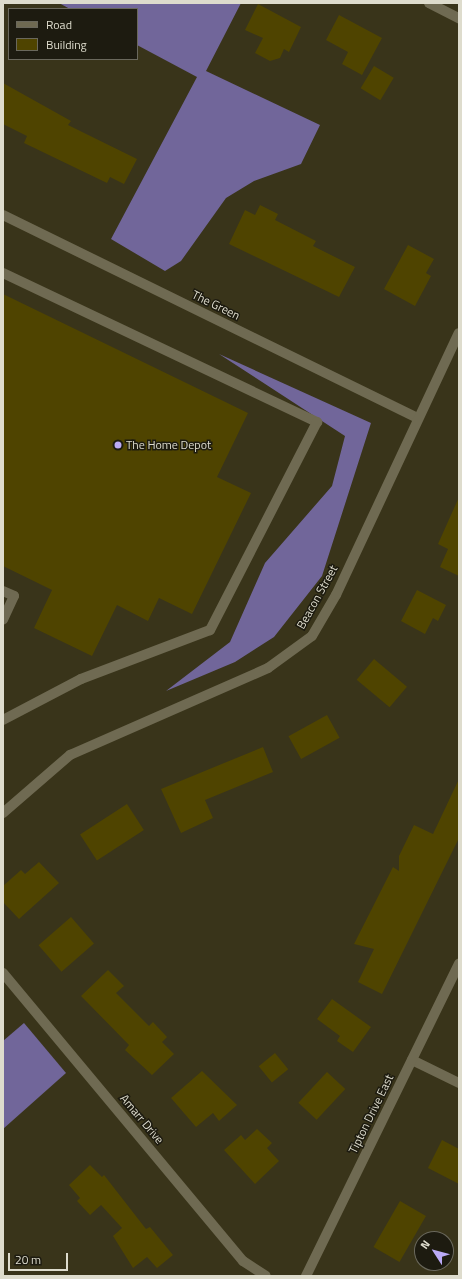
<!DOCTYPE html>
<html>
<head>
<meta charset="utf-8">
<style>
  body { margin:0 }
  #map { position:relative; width:462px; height:1279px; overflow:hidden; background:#39341a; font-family:"Titillium Web",sans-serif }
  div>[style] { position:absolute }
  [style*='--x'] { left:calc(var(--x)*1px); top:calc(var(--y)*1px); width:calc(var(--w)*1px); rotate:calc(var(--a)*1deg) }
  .forest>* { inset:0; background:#71669a }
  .building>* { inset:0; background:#4f4400; transform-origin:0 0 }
  .minor>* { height:10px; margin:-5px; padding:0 5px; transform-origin:5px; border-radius:5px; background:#6f6a52 }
  .dots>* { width:11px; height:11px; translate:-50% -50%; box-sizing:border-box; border:2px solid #1d1b10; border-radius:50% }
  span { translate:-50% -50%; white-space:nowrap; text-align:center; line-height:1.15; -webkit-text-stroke:3px #1d1b10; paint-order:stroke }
  .street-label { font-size:12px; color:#dedccd }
  .poi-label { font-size:12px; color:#dedccd }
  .left { translate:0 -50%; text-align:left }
  .frame { position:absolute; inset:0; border:4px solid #dedccd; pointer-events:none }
  .legend { position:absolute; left:8px; top:8px; width:130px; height:52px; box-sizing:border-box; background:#1d1b10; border:1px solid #6a685c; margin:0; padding:5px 7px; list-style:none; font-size:12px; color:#dedccd }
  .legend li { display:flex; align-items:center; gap:8px; height:20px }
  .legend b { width:20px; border:1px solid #6a685c }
  .north { position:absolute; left:414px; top:1231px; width:40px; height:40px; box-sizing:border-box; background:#1d1b10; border:1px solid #6a685c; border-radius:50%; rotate:306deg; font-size:11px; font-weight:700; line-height:16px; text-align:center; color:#dedccd }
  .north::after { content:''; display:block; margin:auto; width:14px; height:18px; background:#bbaaf6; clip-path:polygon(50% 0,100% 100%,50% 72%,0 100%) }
  .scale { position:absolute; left:8px; top:1253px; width:60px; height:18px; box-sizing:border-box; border:2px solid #dedccd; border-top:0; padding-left:5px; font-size:12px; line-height:14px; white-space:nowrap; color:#dedccd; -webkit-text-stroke:3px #1d1b10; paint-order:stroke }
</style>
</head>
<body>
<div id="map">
  <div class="forest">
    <div style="clip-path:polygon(59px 3px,241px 3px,206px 71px,320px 125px,301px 164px,254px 181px,226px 198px,181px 261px,165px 271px,111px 239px,197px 77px,137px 45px,137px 9px,70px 9px)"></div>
    <div style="clip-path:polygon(219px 354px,371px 423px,322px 576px,274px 637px,235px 662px,166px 691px,230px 642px,265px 563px,332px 486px,345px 436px)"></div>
    <div style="clip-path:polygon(24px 1023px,66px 1073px,3px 1129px,3px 1041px)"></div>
  </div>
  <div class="building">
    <div style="clip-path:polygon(258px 4px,301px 27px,289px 52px,284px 49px,280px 58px,270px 61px,255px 53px,263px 38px,245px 30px)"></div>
    <div style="clip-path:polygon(339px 15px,382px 38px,362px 75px,342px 64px,348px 52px,326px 40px)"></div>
    <div style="left:374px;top:66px;width:23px;height:26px;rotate:31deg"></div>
    <div style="clip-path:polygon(3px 83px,71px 121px,68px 125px,137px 159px,124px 184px,110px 177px,107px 183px,24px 143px,27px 136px,3px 124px)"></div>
    <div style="clip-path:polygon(260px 205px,278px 214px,275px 220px,316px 241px,313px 246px,355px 267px,339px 297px,229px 244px,245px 210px,255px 215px)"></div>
    <div style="clip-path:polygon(408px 245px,434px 259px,426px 273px,431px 276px,415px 306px,384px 289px)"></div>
    <div style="clip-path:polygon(3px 294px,248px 413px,217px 477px,251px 493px,192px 614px,159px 598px,148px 621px,117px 605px,92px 656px,34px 628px,52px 590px,3px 566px)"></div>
    <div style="clip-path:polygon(459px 497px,459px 576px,440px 567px,448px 549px,438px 544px)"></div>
    <div style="clip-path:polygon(417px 590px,446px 605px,438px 621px,433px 618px,425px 634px,401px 621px)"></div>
    <div style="left:374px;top:659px;width:43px;height:27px;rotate:40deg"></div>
    <div style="left:327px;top:715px;width:26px;height:44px;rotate:61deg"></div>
    <div style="clip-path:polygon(263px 747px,273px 772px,205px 800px,213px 818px,181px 833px,161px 789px)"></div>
    <div style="clip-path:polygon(459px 779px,459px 838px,382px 994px,358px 982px,374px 949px,354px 944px,393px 867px,399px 871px,399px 856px,414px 825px,433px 834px)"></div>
    <div style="left:127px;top:804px;width:31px;height:56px;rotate:57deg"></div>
    <div style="clip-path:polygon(39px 862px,59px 883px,19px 919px,3px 902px,3px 886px,21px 870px,25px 874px)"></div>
    <div style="left:71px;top:917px;width:35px;height:43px;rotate:49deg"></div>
    <div style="clip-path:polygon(108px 970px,124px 986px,116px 993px,149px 1026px,153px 1022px,167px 1037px,162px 1042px,174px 1054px,152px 1075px,125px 1050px,129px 1045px,81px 996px)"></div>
    <div style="clip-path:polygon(332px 999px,371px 1027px,353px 1052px,337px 1041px,340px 1036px,317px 1019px)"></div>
    <div style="left:275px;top:1053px;width:21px;height:21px;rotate:51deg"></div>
    <div style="clip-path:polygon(202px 1071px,237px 1105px,219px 1121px,213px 1113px,196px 1127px,171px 1098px)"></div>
    <div style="left:327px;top:1072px;width:25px;height:42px;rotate:43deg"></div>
    <div style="clip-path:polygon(257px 1129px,272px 1143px,267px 1148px,279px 1161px,255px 1184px,224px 1150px,241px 1135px,245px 1140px)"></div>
    <div style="clip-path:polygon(442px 1140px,459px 1149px,459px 1184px,428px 1168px)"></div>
    <div style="clip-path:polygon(90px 1165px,102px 1177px,104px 1175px,146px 1229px,150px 1227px,173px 1255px,157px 1268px,147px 1257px,133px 1268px,113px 1236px,122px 1228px,101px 1205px,90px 1215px,77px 1201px,80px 1198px,69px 1185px)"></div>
    <div style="left:400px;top:1201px;width:30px;height:53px;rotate:30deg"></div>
  </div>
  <div class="minor">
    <div style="--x:429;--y:3;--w:34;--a:27"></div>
    <div style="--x:3;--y:215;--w:461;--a:26.1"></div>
    <div style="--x:3;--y:273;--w:348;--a:25.4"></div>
    <div style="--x:317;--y:422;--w:234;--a:117.2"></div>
    <div style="--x:210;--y:630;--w:138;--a:159.2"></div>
    <div style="--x:81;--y:679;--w:88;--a:152.3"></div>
    <div style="--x:3;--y:591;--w:12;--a:24"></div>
    <div style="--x:14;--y:596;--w:26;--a:115"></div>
    <div style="--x:3;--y:813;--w:89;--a:-40.9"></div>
    <div style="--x:70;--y:755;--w:216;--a:-23.7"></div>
    <div style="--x:268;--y:668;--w:54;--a:-36"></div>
    <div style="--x:312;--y:636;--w:48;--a:-59.7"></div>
    <div style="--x:336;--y:595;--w:289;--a:-64.9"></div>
    <div style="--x:3;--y:973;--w:375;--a:50.2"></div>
    <div style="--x:243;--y:1261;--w:27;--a:33"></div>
    <div style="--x:412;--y:1060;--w:52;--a:26.1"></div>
    <div style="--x:306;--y:1276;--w:348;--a:-63.9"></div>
  </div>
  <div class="dots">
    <div style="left:118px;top:445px;background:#bbaaf6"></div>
  </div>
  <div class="street-label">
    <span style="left:216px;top:305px;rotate:26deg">The Green</span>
    <span style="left:317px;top:597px;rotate:-61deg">Beacon Street</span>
    <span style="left:371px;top:1114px;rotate:-64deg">Tipton Drive East</span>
    <span style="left:142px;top:1119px;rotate:50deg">Amarr Drive</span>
  </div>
  <div class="poi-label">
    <span class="left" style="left:126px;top:445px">The Home Depot</span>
  </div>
  <div class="frame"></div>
  <ul class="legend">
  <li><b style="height:5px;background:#6f6a52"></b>Road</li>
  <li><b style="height:11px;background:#4f4400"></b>Building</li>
  </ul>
  <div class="north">N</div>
  <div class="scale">20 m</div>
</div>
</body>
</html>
